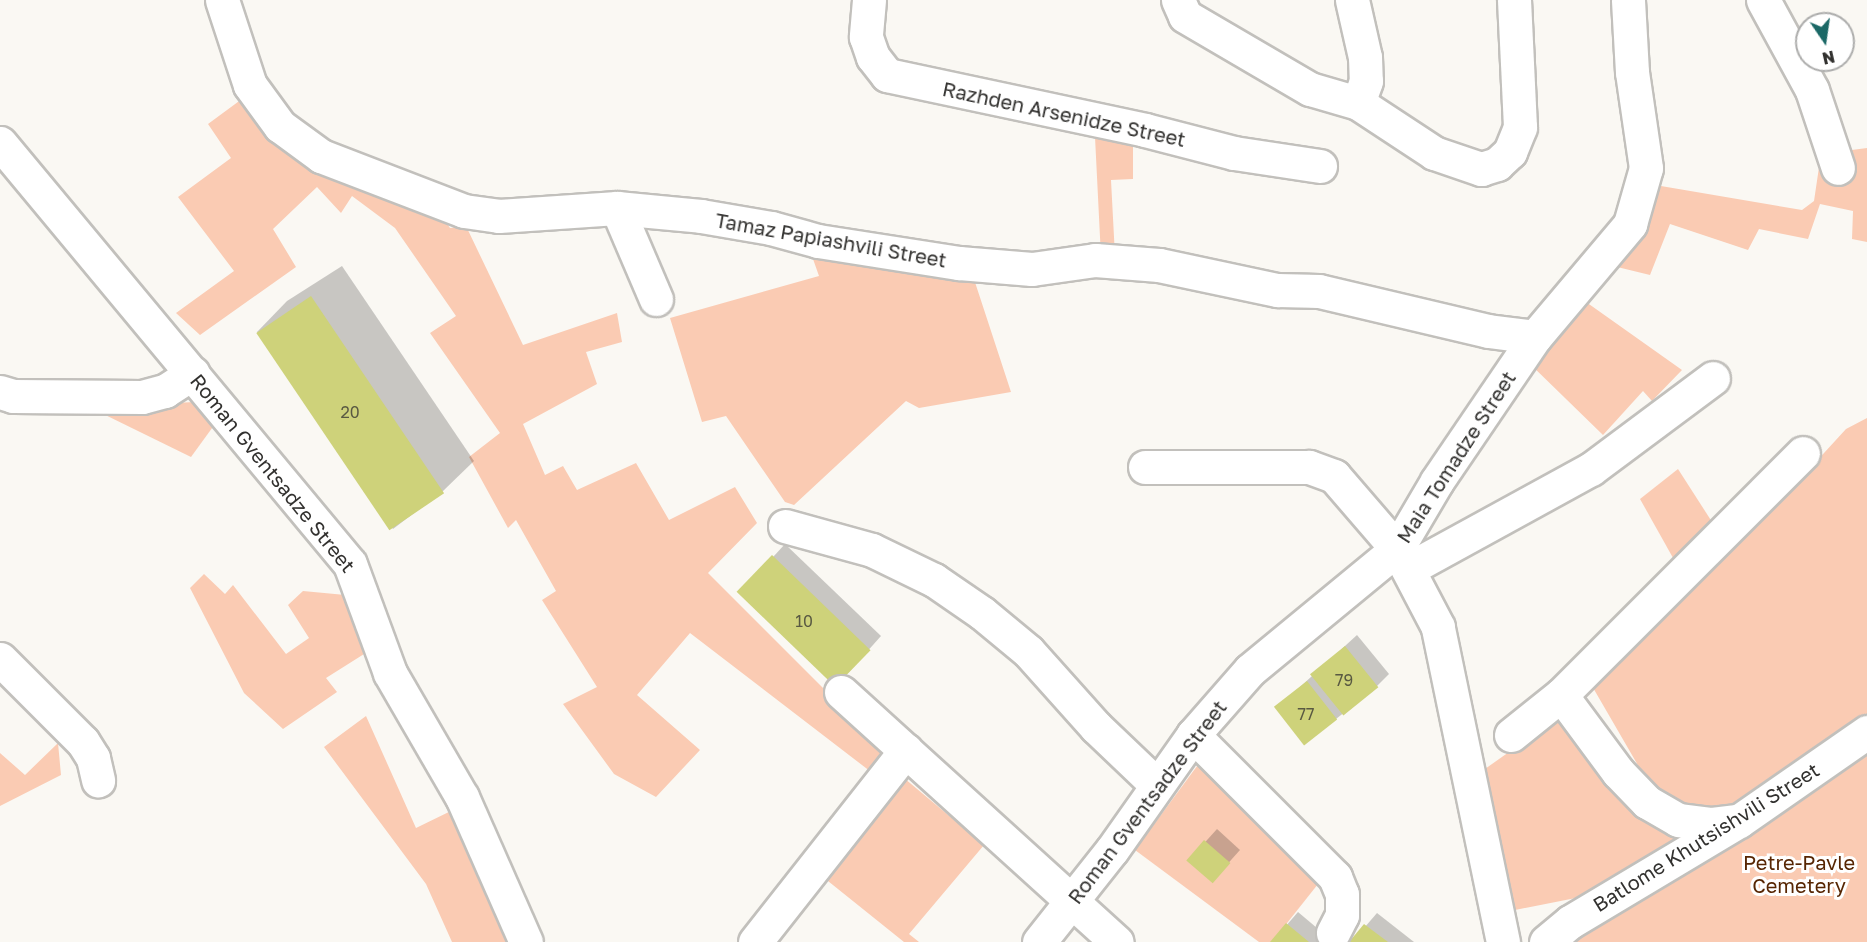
<!DOCTYPE html>
<html>
<head>
<meta charset="utf-8">
<style>
  body { margin:0 }
  #map { position:relative; width:1867px; height:942px; overflow:hidden; background:#faf8f3; font-family:"Golos Text",sans-serif }
  div>[style] { position:absolute }
  [style*='--x'] { left:calc(var(--x)*1px); top:calc(var(--y)*1px); width:calc(var(--w)*1px); rotate:calc(var(--a)*1deg) }
  .green>* { inset:0; background:#facbb3 }
  .shadow>* { inset:0; background:#0003 }
  .building>* { inset:0; background:#ced27a; transform-origin:0 0 }
  .roads { filter:drop-shadow(2px 0 #c2c0bc) drop-shadow(-2px 0 #c2c0bc) drop-shadow(0 2px #c2c0bc) drop-shadow(0 -2px #c2c0bc) }
  .street>* { height:33px; margin:-16.5px; padding:0 16.5px; transform-origin:16.5px; border-radius:16.5px; background:#fff }
  .secondary>* { height:33px; margin:-16.5px; padding:0 16.5px; transform-origin:16.5px; border-radius:16.5px; background:#fff }
  span { translate:-50% -50%; white-space:nowrap; text-align:center; line-height:1.15; -webkit-text-stroke:6px #fff; paint-order:stroke }
  .number-label { font-size:16px; color:#595942 }
  .number-label span { -webkit-text-stroke-width:0 }
  .street-label { font-size:20px; color:#32312f }
  .park-label { font-size:20px; color:#572603 }
  .north { position:absolute; left:1795px; top:12px; width:60px; height:60px; box-sizing:border-box; background:#fff; border:2px solid #adadac; border-radius:50%; rotate:167deg; font-size:16px; font-weight:700; line-height:24px; text-align:center; color:#32312f }
  .north::after { content:''; display:block; margin:auto; width:21px; height:27px; background:#1b6866; clip-path:polygon(50% 0,100% 100%,50% 72%,0 100%) }
</style>
</head>
<body>
<div id="map">
  <div class="green">
    <div style="clip-path:polygon(246px 96px,436px 207px,450px 228px,466px 226px,523px 345px,617px 313px,622px 342px,586px 352px,597px 384px,523px 424px,545px 475px,563px 466px,577px 490px,636px 463px,669px 520px,735px 487px,757px 523px,708px 573px,890px 755px,875px 775px,690px 633px,637px 695px,700px 750px,656px 797px,614px 774px,563px 704px,597px 687px,542px 600px,556px 591px,516px 520px,508px 528px,469px 457px,500px 433px,430px 333px,456px 316px,395px 228px,352px 196px,341px 213px,317px 187px,273px 229px,296px 267px,200px 335px,176px 313px,234px 271px,178px 197px,231px 158px,208px 124px)"></div>
    <div style="clip-path:polygon(1095px 137px,1133px 145px,1133px 179px,1111px 180px,1115px 256px,1101px 257px)"></div>
    <div style="clip-path:polygon(1822px 147px,1844px 151px,1867px 148px,1867px 242px,1852px 239px,1853px 211px,1820px 204px,1808px 239px,1759px 229px,1748px 250px,1670px 224px,1650px 275px,1609px 265px,1655px 185px,1802px 210px,1814px 201px)"></div>
    <div style="clip-path:polygon(851px 250px,971px 270px,1011px 392px,919px 408px,906px 401px,794px 505px,785px 502px,726px 416px,702px 422px,670px 318px,819px 276px,813px 259px)"></div>
    <div style="clip-path:polygon(1579px 297px,1682px 370px,1652px 401px,1643px 391px,1603px 435px,1527px 361px)"></div>
    <div style="clip-path:polygon(195px 402px,223px 413px,191px 457px,89px 407px)"></div>
    <div style="clip-path:polygon(1867px 418px,1867px 716px,1729px 809px,1692px 815px,1643px 774px,1592px 686px,1791px 489px,1846px 429px)"></div>
    <div style="clip-path:polygon(1678px 469px,1714px 525px,1677px 565px,1640px 499px)"></div>
    <div style="clip-path:polygon(204px 574px,225px 594px,233px 585px,286px 654px,309px 638px,288px 605px,303px 591px,356px 596px,372px 649px,326px 678px,337px 692px,283px 729px,244px 693px,190px 588px)"></div>
    <div style="clip-path:polygon(366px 716px,416px 828px,457px 808px,517px 942px,452px 942px,426px 884px,324px 747px)"></div>
    <div style="clip-path:polygon(1560px 716px,1688px 836px,1601px 893px,1515px 910px,1504px 897px,1475px 776px)"></div>
    <div style="clip-path:polygon(1867px 742px,1867px 942px,1563px 942px)"></div>
    <div style="clip-path:polygon(58px 743px,61px 775px,0 806px,0 753px,25px 775px)"></div>
    <div style="clip-path:polygon(1203px 758px,1322px 879px,1272px 942px,1259px 942px,1135px 850px)"></div>
    <div style="clip-path:polygon(898px 773px,984px 845px,909px 934px,919px 942px,904px 942px,818px 873px)"></div>
  </div>
  <div class="shadow">
    <div style="clip-path:polygon(342px 266px,474px 461px,443px 491px,393px 529px,257px 332px,287px 301px)"></div>
    <div style="clip-path:polygon(785px 544px,881px 636px,848px 673px,740px 593px)"></div>
    <div style="clip-path:polygon(1357px 635px,1389px 674px,1377px 686px,1336px 719px,1289px 697px)"></div>
    <div style="clip-path:polygon(1217px 829px,1240px 850px,1223px 869px,1189px 860px)"></div>
    <div style="clip-path:polygon(1298px 912px,1330px 939px,1327px 942px,1272px 942px)"></div>
    <div style="clip-path:polygon(1377px 913px,1414px 942px,1352px 942px)"></div>
  </div>
  <div class="building">
    <div style="left:311px;top:296px;width:238px;height:66px;rotate:56deg"></div>
    <div style="left:772px;top:555px;width:137px;height:51px;rotate:44deg"></div>
    <div style="left:1345px;top:646px;width:53px;height:45px;rotate:51deg"></div>
    <div style="left:1307px;top:681px;width:49px;height:42px;rotate:52deg"></div>
    <div style="left:1204px;top:840px;width:35px;height:27px;rotate:41deg"></div>
    <div style="clip-path:polygon(1286px 923px,1309px 942px,1270px 942px)"></div>
    <div style="clip-path:polygon(1364px 924px,1388px 942px,1349px 942px)"></div>
  </div>
  <div class="roads">
    <div class="street">
      <div style="--x:222;--y:0;--w:89;--a:71.8"></div>
      <div style="--x:250;--y:85;--w:51;--a:53.8"></div>
      <div style="--x:280;--y:126;--w:51;--a:36.2"></div>
      <div style="--x:321;--y:156;--w:153;--a:21"></div>
      <div style="--x:464;--y:211;--w:35;--a:8"></div>
      <div style="--x:499;--y:216;--w:118;--a:-3.9"></div>
      <div style="--x:617;--y:208;--w:84;--a:5.4"></div>
      <div style="--x:701;--y:216;--w:71;--a:9.7"></div>
      <div style="--x:771;--y:228;--w:49;--a:15.5"></div>
      <div style="--x:818;--y:241;--w:143;--a:8.9"></div>
      <div style="--x:959;--y:263;--w:73;--a:4.7"></div>
      <div style="--x:1032;--y:269;--w:64;--a:-8.1"></div>
      <div style="--x:1095;--y:260;--w:64;--a:4.5"></div>
      <div style="--x:1159;--y:265;--w:121;--a:12"></div>
      <div style="--x:1277;--y:290;--w:42;--a:1.4"></div>
      <div style="--x:1319;--y:291;--w:174;--a:13.3"></div>
      <div style="--x:1488;--y:331;--w:47;--a:7.3"></div>
      <div style="--x:869;--y:0;--w:37;--a:95"></div>
      <div style="--x:866;--y:37;--w:21;--a:71"></div>
      <div style="--x:873;--y:57;--w:23;--a:52"></div>
      <div style="--x:887;--y:75;--w:264;--a:12"></div>
      <div style="--x:1145;--y:130;--w:92;--a:14.5"></div>
      <div style="--x:1234;--y:153;--w:87;--a:8.6"></div>
      <div style="--x:1178;--y:0;--w:17;--a:66"></div>
      <div style="--x:1185;--y:16;--w:145;--a:30.3"></div>
      <div style="--x:1310;--y:89;--w:50;--a:16.3"></div>
      <div style="--x:1352;--y:0;--w:58;--a:77.2"></div>
      <div style="--x:1365;--y:57;--w:24;--a:88"></div>
      <div style="--x:1366;--y:81;--w:23;--a:110"></div>
      <div style="--x:1358;--y:103;--w:91;--a:33.3"></div>
      <div style="--x:1434;--y:153;--w:50;--a:18.8"></div>
      <div style="--x:1481;--y:169;--w:17;--a:-17"></div>
      <div style="--x:1497;--y:164;--w:18;--a:-43"></div>
      <div style="--x:1510;--y:152;--w:27;--a:-68"></div>
      <div style="--x:1520;--y:127;--w:127;--a:-92.7"></div>
      <div style="--x:1763;--y:0;--w:102;--a:61.4"></div>
      <div style="--x:1812;--y:90;--w:82;--a:71.6"></div>
      <div style="--x:617;--y:208;--w:99;--a:66.8"></div>
      <div style="--x:0;--y:392;--w:14;--a:17"></div>
      <div style="--x:13;--y:396;--w:129;--a:0.4"></div>
      <div style="--x:142;--y:397;--w:24;--a:-15"></div>
      <div style="--x:165;--y:391;--w:33;--a:-33"></div>
      <div style="--x:785;--y:526;--w:90;--a:15.4"></div>
      <div style="--x:872;--y:550;--w:69;--a:25.8"></div>
      <div style="--x:934;--y:580;--w:58;--a:34.5"></div>
      <div style="--x:982;--y:613;--w:60;--a:39.6"></div>
      <div style="--x:1028;--y:651;--w:102;--a:48.2"></div>
      <div style="--x:1096;--y:727;--w:84;--a:43.6"></div>
      <div style="--x:1410;--y:568;--w:206;--a:-28.7"></div>
      <div style="--x:1591;--y:469;--w:152;--a:-36.7"></div>
      <div style="--x:0;--y:659;--w:117;--a:45"></div>
      <div style="--x:83;--y:742;--w:19;--a:58"></div>
      <div style="--x:93;--y:758;--w:23;--a:77"></div>
      <div style="--x:841;--y:692;--w:372;--a:42.2"></div>
      <div style="--x:1561;--y:695;--w:96;--a:53.5"></div>
      <div style="--x:1618;--y:772;--w:42;--a:46"></div>
      <div style="--x:1647;--y:802;--w:36;--a:30"></div>
      <div style="--x:1678;--y:820;--w:34;--a:7"></div>
      <div style="--x:1712;--y:824;--w:25;--a:-7"></div>
      <div style="--x:1193;--y:735;--w:201;--a:45"></div>
      <div style="--x:1335;--y:877;--w:18;--a:68"></div>
      <div style="--x:1342;--y:894;--w:21;--a:90"></div>
      <div style="--x:1342;--y:915;--w:20;--a:117"></div>
      <div style="--x:1511;--y:735;--w:64;--a:-38.7"></div>
      <div style="--x:1561;--y:695;--w:342;--a:-45"></div>
      <div style="--x:755;--y:942;--w:244;--a:-51.8"></div>
      <div style="--x:1039;--y:942;--w:117;--a:-51.6"></div>
      <div style="--x:1112;--y:850;--w:141;--a:-54.8"></div>
      <div style="--x:1193;--y:735;--w:86;--a:-48.8"></div>
      <div style="--x:1250;--y:670;--w:190;--a:-39.5"></div>
      <div style="--x:1397;--y:549;--w:96;--a:-130.8"></div>
      <div style="--x:1334;--y:476;--w:27;--a:-160"></div>
      <div style="--x:1309;--y:467;--w:164;--a:180"></div>
      <div style="--x:1503;--y:942;--w:322;--a:-101.7"></div>
      <div style="--x:1438;--y:627;--w:88;--a:-117.7"></div>
      <div style="--x:1397;--y:549;--w:79;--a:-59.5"></div>
      <div style="--x:1437;--y:481;--w:174;--a:-55.8"></div>
      <div style="--x:1535;--y:337;--w:148;--a:-49.9"></div>
      <div style="--x:1630;--y:224;--w:58;--a:-74.1"></div>
      <div style="--x:1646;--y:168;--w:97;--a:-98.3"></div>
      <div style="--x:1632;--y:72;--w:72;--a:-93.2"></div>
      <div style="--x:1546;--y:942;--w:31;--a:-40"></div>
      <div style="--x:1570;--y:922;--w:197;--a:-30.9"></div>
      <div style="--x:1739;--y:821;--w:156;--a:-34.8"></div>
    </div>
    <div class="secondary">
      <div style="--x:0;--y:143;--w:547;--a:50.26"></div>
      <div style="--x:350;--y:564;--w:116;--a:69.8"></div>
      <div style="--x:390;--y:673;--w:143;--a:59.9"></div>
      <div style="--x:462;--y:797;--w:158;--a:66.2"></div>
    </div>
  </div>
  <div class="number-label">
    <span style="left:350px;top:412px">20</span>
    <span style="left:804px;top:621px">10</span>
    <span style="left:1344px;top:680px">79</span>
    <span style="left:1306px;top:714px">77</span>
  </div>
  <div class="street-label">
    <span style="left:1064px;top:114px;rotate:12deg">Razhden Arsenidze Street</span>
    <span style="left:831px;top:240px;rotate:10deg">Tamaz Papiashvili Street</span>
    <span style="left:1456px;top:457px;rotate:-57deg">Maia Tomadze Street</span>
    <span style="left:273px;top:473px;rotate:51deg">Roman Gventsadze Street</span>
    <span style="left:1147px;top:802px;rotate:-53deg">Roman Gventsadze Street</span>
    <span style="left:1706px;top:837px;rotate:-32deg">Batlome Khutsishvili Street</span>
  </div>
  <div class="park-label">
    <span style="left:1799px;top:874px">Petre-Pavle<br>Cemetery</span>
  </div>
  <div class="north">N</div>
</div>
</body>
</html>
